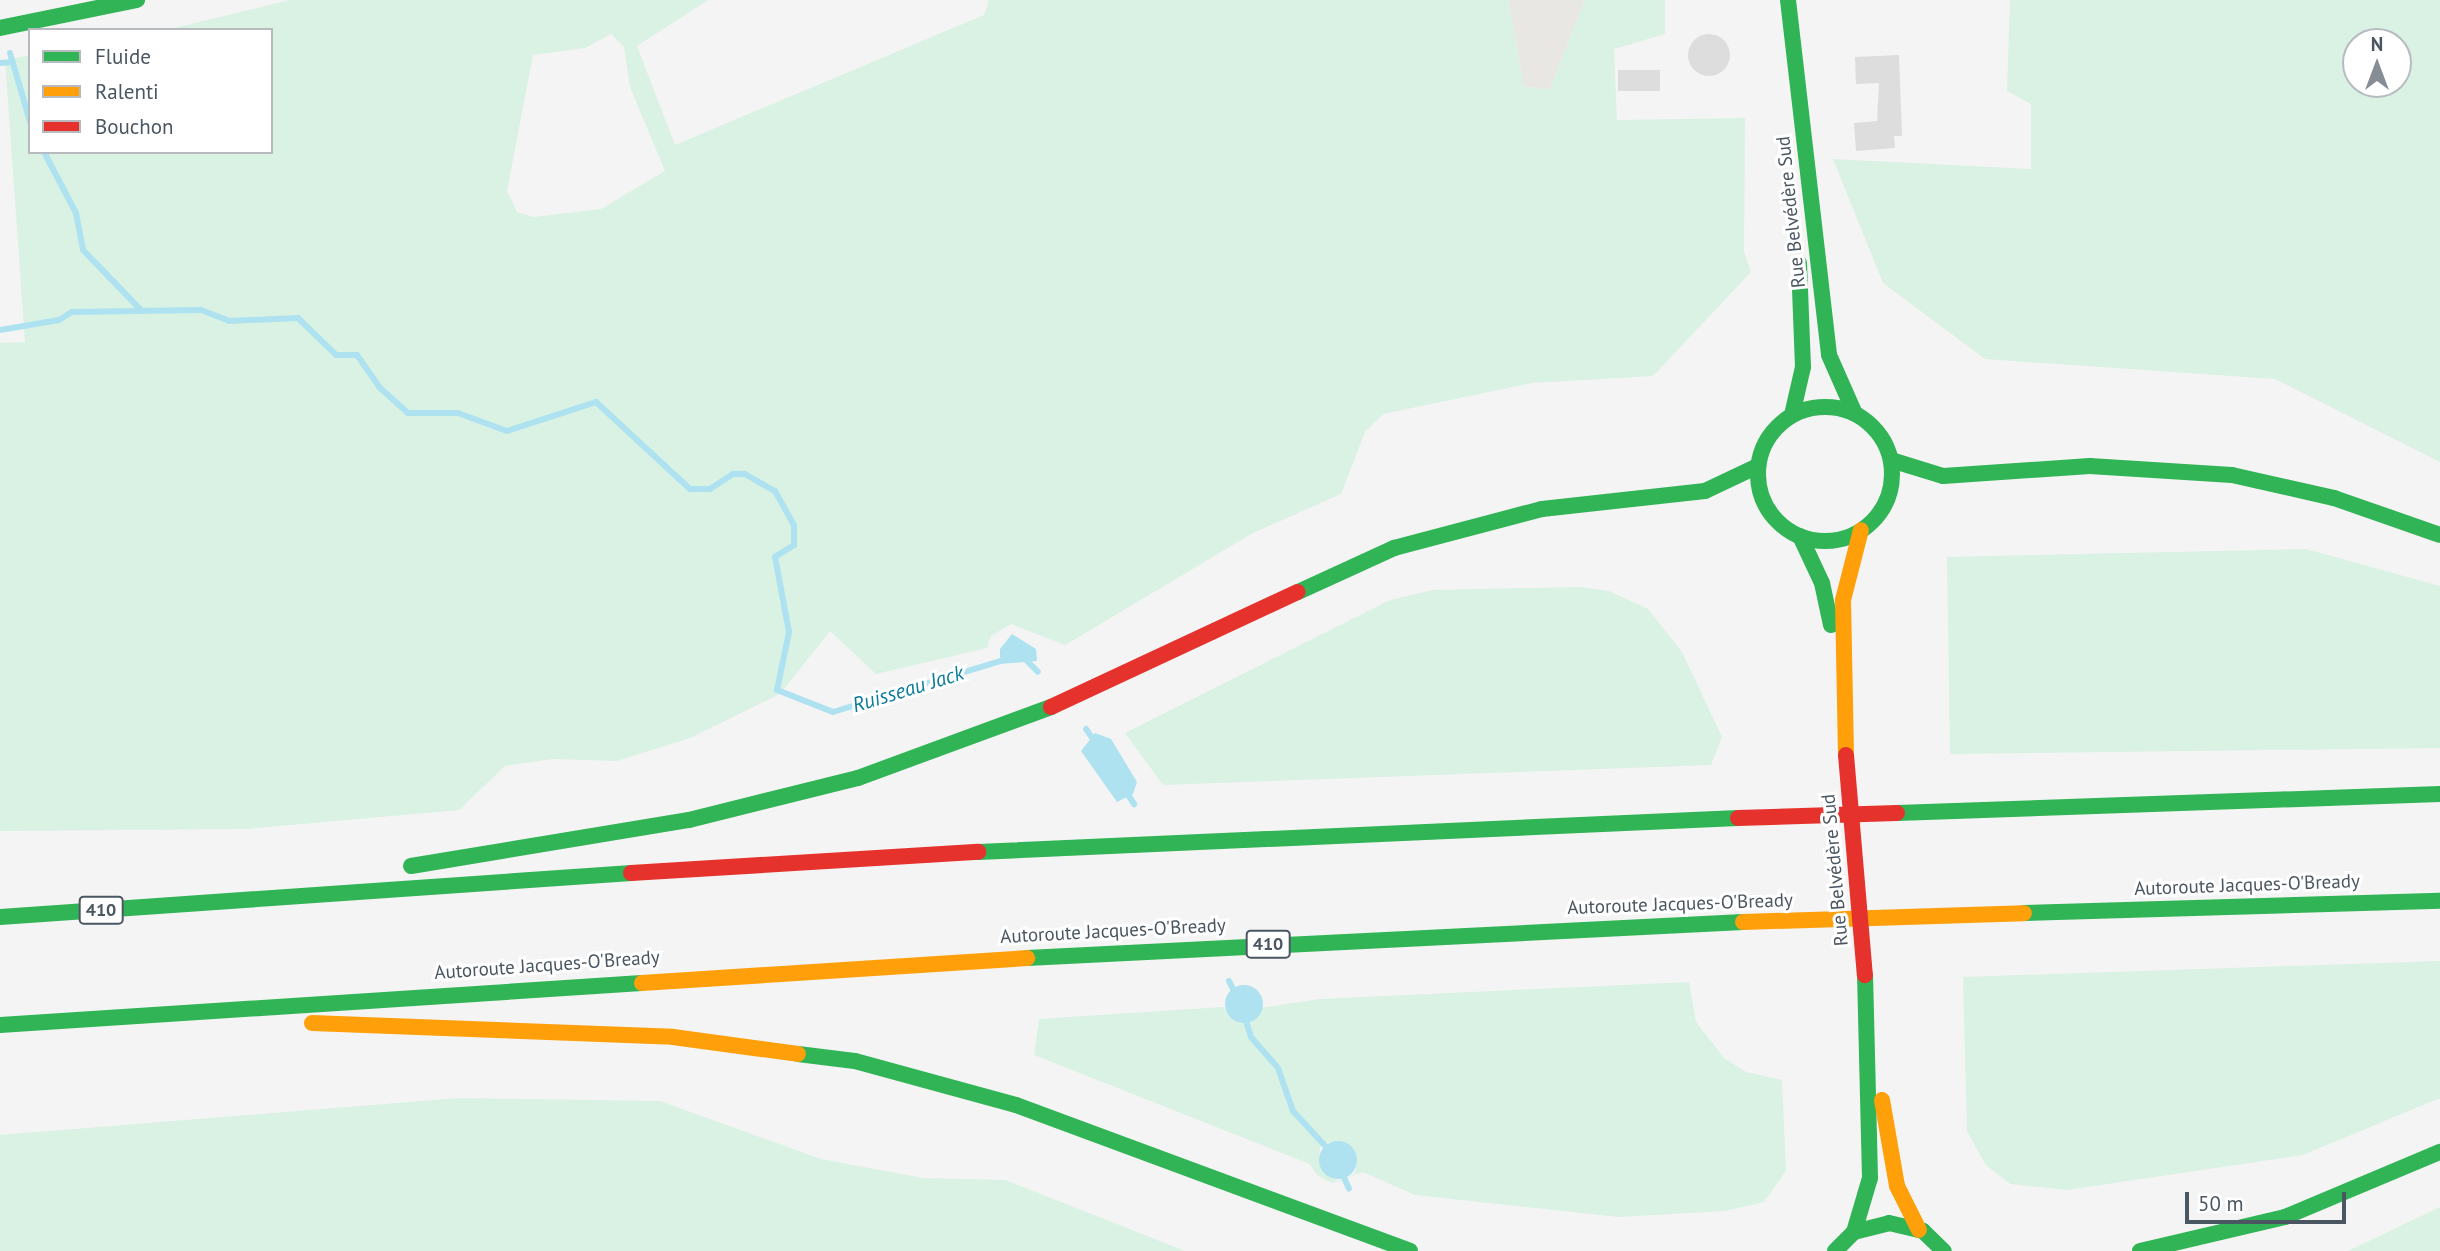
<!DOCTYPE html>
<html>
<head>
<meta charset="utf-8">
<style>
  body { margin:0 }
  #map { position:relative; width:2440px; height:1251px; overflow:hidden; background:#f4f4f4; font-family:"PT Sans",sans-serif }
  div>[style] { position:absolute }
  [style*='--x'] { left:calc(var(--x)*1px); top:calc(var(--y)*1px); width:calc(var(--w)*1px); rotate:calc(var(--a)*1deg) }
  .commercial>* { inset:0; background:#e8e7e3 }
  .green>* { inset:0; background:#d9f2e3 }
  .water>* { inset:0; background:#aee2f0 }
  .round { border-radius:50% }
  .stream>* { height:6px; margin:-3px; padding:0 3px; transform-origin:3px; border-radius:3px; background:#aee2f0 }
  .building>* { inset:0; background:#ddddde; transform-origin:0 0 }
  .fast>* { height:16px; margin:-8px; padding:0 8px; transform-origin:8px; border-radius:8px; background:#30b455 }
  .fast>.ring { margin:-8px; padding:0; box-sizing:content-box; background:none; border:16px solid #30b455; border-radius:50% }
  .slow>* { height:16px; margin:-8px; padding:0 8px; transform-origin:8px; border-radius:8px; background:#ff9f0a }
  .jam>* { height:16px; margin:-8px; padding:0 8px; transform-origin:8px; border-radius:8px; background:#e5322d }
  .jam-bridge>* { height:16px; margin:-8px; padding:0 8px; transform-origin:8px; border-radius:8px; background:#e5322d }
  span { translate:-50% -50%; white-space:nowrap; text-align:center; line-height:1.15; -webkit-text-stroke:6px #fff; paint-order:stroke }
  .shield-label span { padding:2px 5px; background:#fff; border:2px solid; border-radius:5px; -webkit-text-stroke-width:0 }
  .shield-label { font-size:18px; color:#4a5661; font-weight:700 }
  .street-label { font-size:19px; color:#4a5661 }
  .water-label { font-size:21px; color:#0c7c9b; font-style:italic }
  .legend { position:absolute; left:28px; top:28px; width:245px; height:126px; box-sizing:border-box; background:#fff; border:2px solid #b7bbc0; margin:0; padding:9px 12px; list-style:none; font-size:21px; color:#4a5661 }
  .legend li { display:flex; align-items:center; gap:14px; height:35px }
  .legend b { width:35px; border:2px solid #b7bbc0 }
  .north { position:absolute; left:2342px; top:28px; width:70px; height:70px; box-sizing:border-box; background:#fff; border:2px solid #b7bbc0; border-radius:50%; rotate:0deg; font-size:19px; font-weight:700; line-height:28px; text-align:center; color:#4a5661 }
  .north::after { content:''; display:block; margin:auto; width:24px; height:32px; background:#868d94; clip-path:polygon(50% 0,100% 100%,50% 72%,0 100%) }
  .scale { position:absolute; left:2185px; top:1192px; width:161px; height:32px; box-sizing:border-box; border:4px solid #4a5661; border-top:0; padding-left:9px; font-size:21px; line-height:24px; white-space:nowrap; color:#4a5661; -webkit-text-stroke:5px #fff; paint-order:stroke }
</style>
</head>
<body>
<div id="map">
  <div class="commercial">
    <div style="clip-path:polygon(1508px 0,1585px 0,1550px 89px,1524px 87px)"></div>
  </div>
  <div class="green">
    <div style="clip-path:polygon(evenodd,290px 0,708px 0,637px 46px,675px 145px,984px 15px,989px 0,1508px 0,1524px 87px,1550px 89px,1585px 0,1665px 0,1665px 34px,1614px 49px,1617px 120px,1745px 118px,1744px 252px,1751px 272px,1653px 376px,1532px 383px,1383px 414px,1365px 432px,1341px 494px,1253px 533px,1065px 645px,1011px 624px,991px 636px,987px 648px,876px 674px,830px 631px,780px 694px,690px 738px,617px 761px,553px 759px,505px 766px,459px 810px,247px 829px,0 831px,0 343px,25px 342px,5px 60px,30px 55px,30px 152px,271px 152px,271px 30px,166px 30px,290px 0,611px 34px,624px 47px,630px 87px,665px 171px,601px 209px,534px 217px,517px 212px,507px 191px,533px 55px,585px 48px,611px 34px)"></div>
    <div style="clip-path:polygon(evenodd,2010px 0,2440px 0,2440px 462px,2275px 379px,1985px 359px,1883px 283px,1833px 159px,2031px 169px,2031px 104px,2007px 91px,2010px 0,2356px 42px,2398px 42px,2398px 84px,2356px 84px,2356px 42px)"></div>
    <div style="clip-path:polygon(2306px 549px,2440px 586px,2440px 748px,1950px 754px,1947px 557px)"></div>
    <div style="clip-path:polygon(1580px 587px,1609px 591px,1648px 609px,1682px 652px,1722px 737px,1711px 765px,1163px 785px,1125px 733px,1390px 600px,1433px 590px)"></div>
    <div style="clip-path:polygon(2440px 961px,2440px 1098px,2303px 1155px,2067px 1190px,2010px 1184px,1985px 1164px,1967px 1131px,1963px 977px)"></div>
    <div style="clip-path:polygon(evenodd,1689px 982px,1696px 1022px,1724px 1058px,1746px 1072px,1782px 1080px,1786px 1171px,1764px 1202px,1725px 1211px,1619px 1217px,1415px 1195px,1363px 1172px,1332px 1183px,1317px 1175px,1310px 1164px,1034px 1055px,1039px 1019px,1223px 1007px,1227px 1013px,1320px 999px,1689px 982px,1328px 1142px,1351px 1149px,1357px 1162px,1355px 1173px,1340px 1182px,1324px 1171px,1319px 1159px,1320px 1147px,1328px 1142px)"></div>
    <div style="clip-path:polygon(459px 1098px,660px 1101px,821px 1159px,923px 1178px,1005px 1180px,1185px 1251px,0 1251px,0 1135px)"></div>
    <div style="clip-path:polygon(2440px 1207px,2440px 1251px,2348px 1251px)"></div>
  </div>
  <div class="water">
    <div style="clip-path:polygon(1012px 634px,1036px 649px,1037px 661px,1000px 664px,1000px 649px)"></div>
    <div style="clip-path:polygon(1095px 733px,1111px 739px,1137px 782px,1133px 794px,1117px 802px,1081px 751px)"></div>
    <div class="round" style="left:1225px;top:985px;width:38px;height:38px"></div>
    <div class="round" style="left:1319px;top:1141px;width:38px;height:38px"></div>
  </div>
  <div class="stream">
    <div style="--x:10;--y:53;--w:72;--a:73.8"></div>
    <div style="--x:0;--y:63;--w:12;--a:-5"></div>
    <div style="--x:44;--y:152;--w:69;--a:62.3"></div>
    <div style="--x:76;--y:213;--w:38;--a:79"></div>
    <div style="--x:83;--y:250;--w:85;--a:46"></div>
    <div style="--x:0;--y:330;--w:60;--a:-9.6"></div>
    <div style="--x:59;--y:320;--w:15;--a:-32"></div>
    <div style="--x:72;--y:312;--w:129;--a:-0.9"></div>
    <div style="--x:201;--y:310;--w:30;--a:21"></div>
    <div style="--x:229;--y:321;--w:69;--a:-2.5"></div>
    <div style="--x:298;--y:318;--w:53;--a:44.2"></div>
    <div style="--x:336;--y:355;--w:21;--a:0"></div>
    <div style="--x:357;--y:355;--w:39;--a:55"></div>
    <div style="--x:379;--y:387;--w:39;--a:42"></div>
    <div style="--x:408;--y:413;--w:50;--a:0"></div>
    <div style="--x:458;--y:413;--w:52;--a:20.2"></div>
    <div style="--x:507;--y:431;--w:94;--a:-18"></div>
    <div style="--x:596;--y:402;--w:128;--a:42.8"></div>
    <div style="--x:690;--y:489;--w:20;--a:0"></div>
    <div style="--x:710;--y:489;--w:27;--a:-33"></div>
    <div style="--x:733;--y:474;--w:12;--a:0"></div>
    <div style="--x:745;--y:474;--w:34;--a:30"></div>
    <div style="--x:775;--y:491;--w:39;--a:61"></div>
    <div style="--x:794;--y:525;--w:20;--a:90"></div>
    <div style="--x:794;--y:545;--w:22;--a:148"></div>
    <div style="--x:775;--y:557;--w:76;--a:79.4"></div>
    <div style="--x:789;--y:632;--w:59;--a:101.7"></div>
    <div style="--x:777;--y:690;--w:60;--a:21.4"></div>
    <div style="--x:833;--y:712;--w:179;--a:-16.9"></div>
    <div style="--x:1025;--y:659;--w:18;--a:45"></div>
    <div style="--x:1086;--y:729;--w:16;--a:55"></div>
    <div style="--x:1125;--y:790;--w:17;--a:57"></div>
    <div style="--x:1229;--y:981;--w:16;--a:63"></div>
    <div style="--x:1244;--y:1015;--w:23;--a:72"></div>
    <div style="--x:1251;--y:1037;--w:41;--a:48.9"></div>
    <div style="--x:1278;--y:1068;--w:46;--a:70.8"></div>
    <div style="--x:1293;--y:1111;--w:50;--a:47.4"></div>
    <div style="--x:1342;--y:1173;--w:17;--a:66"></div>
  </div>
  <div class="building">
    <div class="round" style="left:1688px;top:34px;width:42px;height:42px"></div>
    <div style="clip-path:polygon(1899px 55px,1902px 136px,1894px 136px,1895px 148px,1856px 151px,1854px 123px,1877px 121px,1879px 83px,1856px 84px,1855px 57px)"></div>
    <div style="left:1618px;top:70px;width:42px;height:21px"></div>
  </div>
  <div class="fast">
    <div style="--x:1788;--y:0;--w:357;--a:83.4"></div>
    <div style="--x:1829;--y:355;--w:64;--a:66.2"></div>
    <div style="--x:0;--y:28;--w:140;--a:-11.6"></div>
    <div class="ring" style="left:1758px;top:407px;width:118px;height:118px"></div>
    <div style="--x:1792;--y:415;--w:49;--a:-77.1"></div>
    <div style="--x:1803;--y:367;--w:104;--a:-92.2"></div>
    <div style="--x:1891;--y:460;--w:54;--a:17.1"></div>
    <div style="--x:1943;--y:476;--w:147;--a:-3.9"></div>
    <div style="--x:2090;--y:466;--w:142;--a:3.6"></div>
    <div style="--x:2232;--y:475;--w:105;--a:12.7"></div>
    <div style="--x:2334;--y:498;--w:112;--a:19.2"></div>
    <div style="--x:1800;--y:536;--w:52;--a:64.9"></div>
    <div style="--x:1822;--y:583;--w:43;--a:77.9"></div>
    <div style="--x:1298;--y:592;--w:106;--a:-24.6"></div>
    <div style="--x:1394;--y:548;--w:153;--a:-14.8"></div>
    <div style="--x:1542;--y:509;--w:164;--a:-6.3"></div>
    <div style="--x:1705;--y:491;--w:59;--a:-25.3"></div>
    <div style="--x:1897;--y:813;--w:543;--a:-2"></div>
    <div style="--x:978;--y:852;--w:761;--a:-2.56"></div>
    <div style="--x:411;--y:866;--w:282;--a:-9.4"></div>
    <div style="--x:689;--y:820;--w:174;--a:-14"></div>
    <div style="--x:858;--y:778;--w:206;--a:-20.2"></div>
    <div style="--x:2024;--y:913;--w:416;--a:-1.7"></div>
    <div style="--x:0;--y:917;--w:633;--a:-3.99"></div>
    <div style="--x:1027;--y:958;--w:717;--a:-2.88"></div>
    <div style="--x:0;--y:1025;--w:643;--a:-3.74"></div>
    <div style="--x:798;--y:1054;--w:57;--a:7"></div>
    <div style="--x:855;--y:1061;--w:167;--a:15.3"></div>
    <div style="--x:1016;--y:1105;--w:420;--a:20.3"></div>
    <div style="--x:1854;--y:1232;--w:56;--a:-73.5"></div>
    <div style="--x:1870;--y:1178;--w:203;--a:-91.4"></div>
    <div style="--x:1835;--y:1251;--w:27;--a:-45"></div>
    <div style="--x:1854;--y:1232;--w:36;--a:-14"></div>
    <div style="--x:1889;--y:1223;--w:35;--a:13"></div>
    <div style="--x:1923;--y:1231;--w:29;--a:44"></div>
    <div style="--x:2140;--y:1251;--w:149;--a:-13.2"></div>
    <div style="--x:2285;--y:1217;--w:168;--a:-22.8"></div>
  </div>
  <div class="slow">
    <div style="--x:1846;--y:755;--w:155;--a:-91.1"></div>
    <div style="--x:1843;--y:600;--w:72;--a:-75.6"></div>
    <div style="--x:1743;--y:922;--w:281;--a:-1.8"></div>
    <div style="--x:642;--y:983;--w:386;--a:-3.7"></div>
    <div style="--x:312;--y:1023;--w:361;--a:2.2"></div>
    <div style="--x:673;--y:1037;--w:126;--a:7.7"></div>
    <div style="--x:1882;--y:1100;--w:87;--a:80.1"></div>
    <div style="--x:1897;--y:1186;--w:49;--a:63.4"></div>
  </div>
  <div class="jam">
    <div style="--x:1051;--y:707;--w:272;--a:-25"></div>
    <div style="--x:1738;--y:818;--w:159;--a:-1.8"></div>
    <div style="--x:631;--y:873;--w:348;--a:-3.5"></div>
  </div>
  <div class="jam-bridge">
    <div style="--x:1846;--y:755;--w:221;--a:85.1"></div>
  </div>
  <div class="shield-label">
    <span style="left:101px;top:910px">410</span>
    <span style="left:1268px;top:944px">410</span>
  </div>
  <div class="street-label">
    <span style="left:1791px;top:212px;rotate:-96deg">Rue Belvédère Sud</span>
    <span style="left:1835px;top:870px;rotate:-95deg">Rue Belvédère Sud</span>
    <span style="left:2247px;top:885px;rotate:-2deg">Autoroute Jacques-O'Bready</span>
    <span style="left:1680px;top:904px;rotate:-2deg">Autoroute Jacques-O'Bready</span>
    <span style="left:1113px;top:931px;rotate:-3deg">Autoroute Jacques-O'Bready</span>
    <span style="left:547px;top:965px;rotate:-4deg">Autoroute Jacques-O'Bready</span>
  </div>
  <div class="water-label">
    <span style="left:908px;top:689px;rotate:-17deg">Ruisseau Jack</span>
  </div>
  <ul class="legend">
  <li><b style="height:9px;background:#30b455"></b>Fluide</li>
  <li><b style="height:9px;background:#ff9f0a"></b>Ralenti</li>
  <li><b style="height:9px;background:#e5322d"></b>Bouchon</li>
  </ul>
  <div class="north">N</div>
  <div class="scale">50 m</div>
</div>
</body>
</html>
